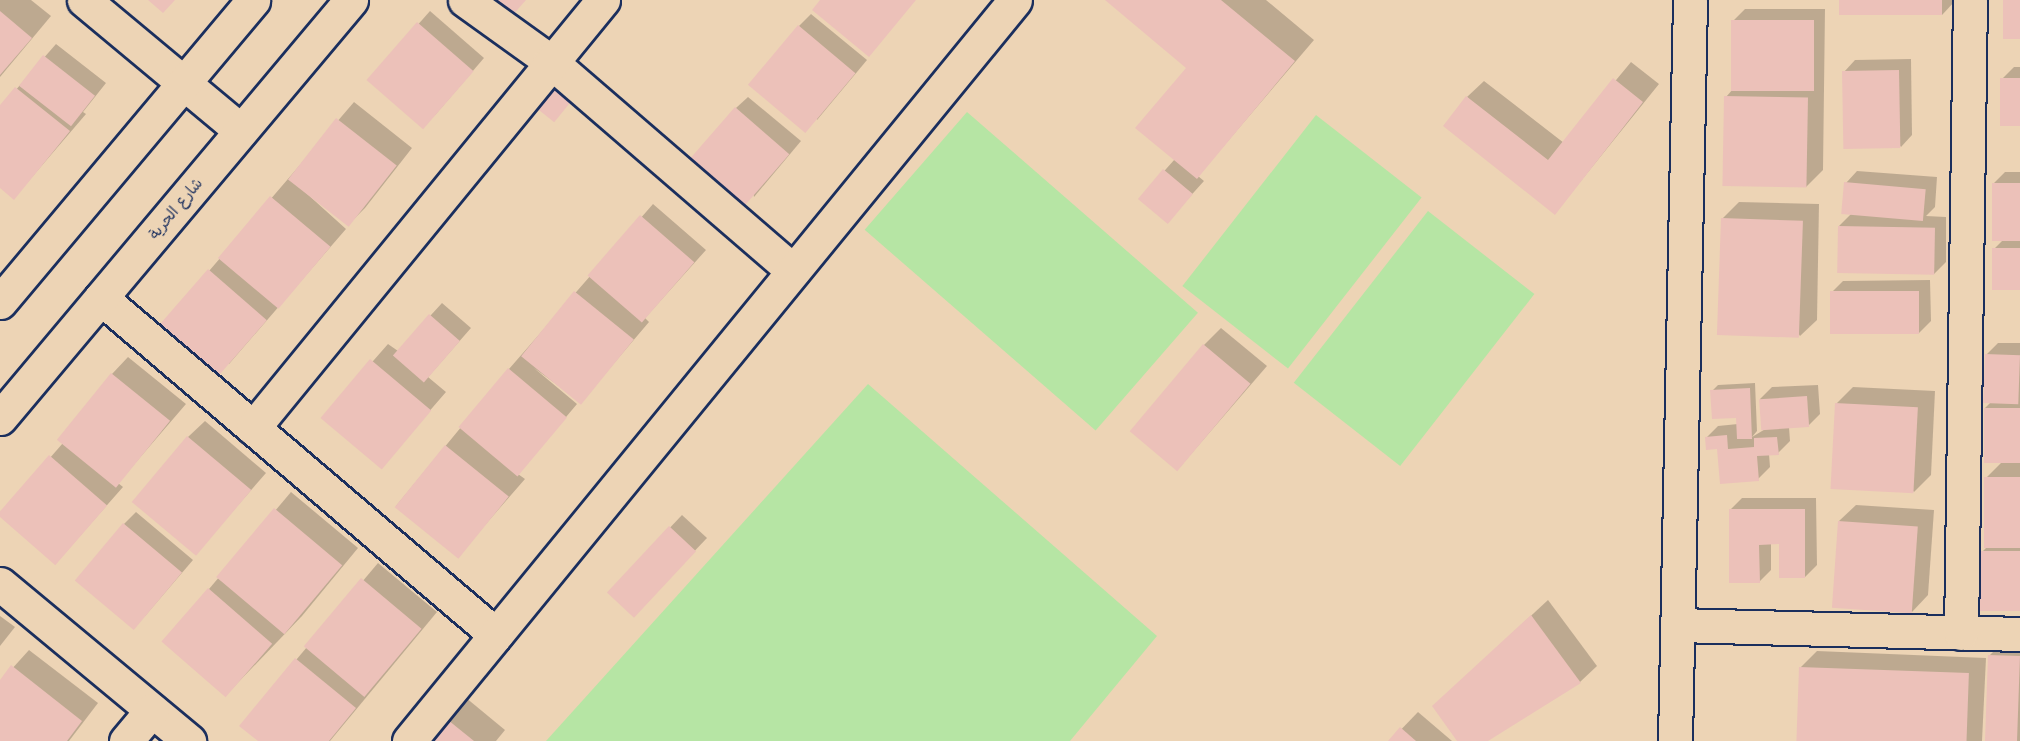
<!DOCTYPE html>
<html>
<head>
<meta charset="utf-8">
<style>
  body { margin:0 }
  #map { position:relative; width:2020px; height:741px; overflow:hidden; background:#edd4b5; font-family:"Shantell Sans","Playpen Sans Arabic",sans-serif }
  div>[style] { position:absolute }
  [style*='--x'] { left:calc(var(--x)*1px); top:calc(var(--y)*1px); width:calc(var(--w)*1px); rotate:calc(var(--a)*1deg) }
  .green>* { inset:0; background:#b6e5a4; transform-origin:0 0 }
  .shadow>* { inset:0; background:#0003 }
  .building>* { inset:0; background:#ecc1b9; transform-origin:0 0 }
  .roads { filter:drop-shadow(2px 0 #1b2f5e) drop-shadow(-2px 0 #1b2f5e) drop-shadow(0 2px #1b2f5e) drop-shadow(0 -2px #1b2f5e) }
  .street>* { height:33px; margin:-16.5px; padding:0 16.5px; transform-origin:16.5px; border-radius:16.5px; background:#edd4b5 }
  .secondary>* { height:33px; margin:-16.5px; padding:0 16.5px; transform-origin:16.5px; border-radius:16.5px; background:#edd4b5 }
  span { translate:-50% -50%; white-space:nowrap; text-align:center; line-height:1.15; -webkit-text-stroke:5px #edd4b5; paint-order:stroke }
  .street-label { font-size:15px; color:#1b2f5e }
</style>
</head>
<body>
<div id="map">
  <div class="green">
    <div style="left:967px;top:112px;width:306px;height:156px;rotate:41deg"></div>
    <div style="left:1316px;top:115px;width:134px;height:217px;rotate:38deg"></div>
    <div style="left:1428px;top:211px;width:135px;height:218px;rotate:38deg"></div>
    <div style="clip-path:polygon(868px 384px,1157px 636px,1070px 741px,546px 741px)"></div>
  </div>
  <div class="shadow">
    <div style="clip-path:polygon(0 0,31px 0,51px 16px,0 77px)"></div>
    <div style="clip-path:polygon(1107px 0,1266px 0,1314px 40px,1198px 176px,1204px 181px,1167px 222px,1140px 198px,1175px 159px,1188px 68px)"></div>
    <div style="clip-path:polygon(1840px 0,1956px 0,1942px 15px)"></div>
    <div style="clip-path:polygon(1745px 9px,1825px 9px,1823px 170px,1806px 187px,1726px 97px,1733px 89px,1733px 21px)"></div>
    <div style="clip-path:polygon(430px 11px,484px 58px,435px 115px,369px 80px)"></div>
    <div style="clip-path:polygon(811px 14px,867px 60px,817px 120px,799px 26px)"></div>
    <div style="clip-path:polygon(56px 44px,106px 83px,83px 112px,86px 114px,14px 198px,0 186px,0 108px)"></div>
    <div style="clip-path:polygon(1911px 59px,1912px 135px,1901px 147px,1844px 72px,1855px 60px)"></div>
    <div style="clip-path:polygon(1631px 62px,1659px 84px,1555px 213px,1467px 97px,1484px 81px,1564px 143px)"></div>
    <div style="clip-path:polygon(2014px 67px,2020px 67px,2020px 124px,2002px 79px)"></div>
    <div style="clip-path:polygon(748px 97px,801px 141px,754px 197px,736px 108px)"></div>
    <div style="clip-path:polygon(354px 102px,412px 148px,365px 208px,348px 225px,295px 183px,346px 229px,229px 364px,161px 327px)"></div>
    <div style="clip-path:polygon(1857px 171px,1937px 177px,1935px 207px,1926px 216px,1946px 217px,1946px 262px,1934px 274px,1839px 226px,1852px 213px,1846px 183px)"></div>
    <div style="clip-path:polygon(2005px 172px,2020px 172px,2020px 288px,1994px 249px,2003px 240px,1993px 184px)"></div>
    <div style="clip-path:polygon(1739px 202px,1819px 204px,1817px 320px,1800px 336px,1722px 219px)"></div>
    <div style="clip-path:polygon(653px 204px,706px 250px,645px 318px,649px 322px,581px 402px,534px 368px,577px 404px,518px 474px,525px 479px,458px 556px,396px 506px,509px 369px)"></div>
    <div style="clip-path:polygon(1930px 280px,1931px 321px,1919px 333px,1831px 293px,1843px 281px)"></div>
    <div style="clip-path:polygon(442px 303px,471px 328px,428px 377px,446px 392px,381px 467px,323px 418px,388px 344px,398px 351px)"></div>
    <div style="clip-path:polygon(1221px 328px,1267px 366px,1178px 469px,1204px 345px)"></div>
    <div style="clip-path:polygon(1998px 343px,2020px 343px,2020px 609px,1981px 553px,1986px 548px,1985px 479px,2002px 462px,1985px 408px,1992px 401px,1986px 355px)"></div>
    <div style="clip-path:polygon(128px 357px,186px 404px,118px 483px,123px 487px,56px 563px,0 515px,63px 443px,112px 374px)"></div>
    <div style="clip-path:polygon(1755px 383px,1757px 431px,1752px 437px,1767px 428px,1760px 399px,1772px 387px,1818px 385px,1820px 414px,1808px 426px,1789px 427px,1790px 441px,1778px 453px,1769px 454px,1770px 467px,1758px 479px,1706px 438px,1718px 426px,1738px 424px,1737px 416px,1712px 391px,1718px 385px)"></div>
    <div style="clip-path:polygon(1853px 387px,1935px 391px,1931px 475px,1914px 492px,1836px 404px)"></div>
    <div style="clip-path:polygon(205px 421px,266px 473px,196px 553px,188px 437px)"></div>
    <div style="clip-path:polygon(291px 492px,358px 548px,302px 616px,226px 695px,209px 589px)"></div>
    <div style="clip-path:polygon(1742px 498px,1816px 498px,1817px 565px,1805px 577px,1780px 543px,1771px 543px,1771px 570px,1759px 582px,1730px 510px)"></div>
    <div style="clip-path:polygon(1856px 505px,1934px 510px,1928px 595px,1912px 612px,1839px 521px)"></div>
    <div style="clip-path:polygon(136px 512px,193px 560px,145px 616px,124px 524px)"></div>
    <div style="clip-path:polygon(682px 515px,707px 538px,645px 603px,609px 592px)"></div>
    <div style="clip-path:polygon(378px 563px,437px 612px,330px 741px,260px 741px,241px 725px)"></div>
    <div style="clip-path:polygon(1548px 600px,1597px 666px,1580px 682px,1485px 741px,1458px 741px,1434px 706px)"></div>
    <div style="clip-path:polygon(0 616px,15px 627px,0 646px)"></div>
    <div style="clip-path:polygon(2006px 639px,2020px 640px,2020px 741px,1988px 741px,1989px 656px)"></div>
    <div style="clip-path:polygon(29px 650px,98px 703px,69px 741px,0 741px,0 682px)"></div>
    <div style="clip-path:polygon(1817px 651px,1986px 658px,1982px 741px,1798px 741px,1801px 667px)"></div>
    <div style="clip-path:polygon(465px 697px,505px 730px,496px 741px,425px 741px)"></div>
    <div style="clip-path:polygon(1418px 712px,1452px 741px,1390px 741px)"></div>
  </div>
  <div class="building">
    <div style="clip-path:polygon(148px 0,175px 0,163px 13px)"></div>
    <div style="clip-path:polygon(489px 0,526px 0,510px 18px)"></div>
    <div style="clip-path:polygon(820px 0,916px 0,869px 57px,812px 10px)"></div>
    <div style="clip-path:polygon(1105px 0,1221px 0,1295px 61px,1197px 179px,1135px 128px,1186px 68px)"></div>
    <div style="left:1839px;top:0;width:103px;height:15px"></div>
    <div style="left:2003px;top:0;width:17px;height:39px"></div>
    <div style="clip-path:polygon(0 11px,32px 38px,0 75px)"></div>
    <div style="left:1814px;top:20px;width:71px;height:83px;rotate:90deg"></div>
    <div style="left:417px;top:22px;width:75px;height:77px;rotate:41deg"></div>
    <div style="left:798px;top:25px;width:75px;height:78px;rotate:40deg"></div>
    <div style="left:43px;top:55px;width:66px;height:39px;rotate:38deg"></div>
    <div style="left:1899px;top:70px;width:78px;height:57px;rotate:89deg"></div>
    <div style="clip-path:polygon(1613px 78px,1643px 102px,1555px 215px,1443px 126px,1466px 96px,1548px 160px)"></div>
    <div style="left:2000px;top:78px;width:20px;height:48px"></div>
    <div style="left:551px;top:85px;width:26px;height:27px;rotate:39deg"></div>
    <div style="clip-path:polygon(15px 87px,70px 131px,14px 200px,0 188px,0 105px)"></div>
    <div style="left:1724px;top:96px;width:84px;height:90px;rotate:1deg"></div>
    <div style="left:735px;top:107px;width:72px;height:75px;rotate:41deg"></div>
    <div style="left:336px;top:118px;width:77px;height:78px;rotate:38deg"></div>
    <div style="left:1163px;top:169px;width:39px;height:39px;rotate:40deg"></div>
    <div style="left:1844px;top:182px;width:82px;height:32px;rotate:5deg"></div>
    <div style="left:2020px;top:183px;width:58px;height:28px;rotate:90deg"></div>
    <div style="left:270px;top:196px;width:79px;height:81px;rotate:40deg"></div>
    <div style="left:640px;top:215px;width:72px;height:80px;rotate:41deg"></div>
    <div style="left:1721px;top:218px;width:82px;height:117px;rotate:2deg"></div>
    <div style="left:1838px;top:226px;width:97px;height:47px;rotate:1deg"></div>
    <div style="left:2020px;top:248px;width:42px;height:28px;rotate:90deg"></div>
    <div style="left:208px;top:269px;width:78px;height:77px;rotate:41deg"></div>
    <div style="left:574px;top:291px;width:77px;height:84px;rotate:39deg"></div>
    <div style="left:1919px;top:291px;width:43px;height:89px;rotate:90deg"></div>
    <div style="left:429px;top:314px;width:41px;height:55px;rotate:41deg"></div>
    <div style="left:1203px;top:344px;width:62px;height:114px;rotate:40deg"></div>
    <div style="left:1985px;top:354px;width:35px;height:49px;rotate:2deg"></div>
    <div style="left:370px;top:359px;width:80px;height:77px;rotate:40deg"></div>
    <div style="left:508px;top:368px;width:77px;height:77px;rotate:40deg"></div>
    <div style="left:111px;top:373px;width:76px;height:86px;rotate:39deg"></div>
    <div style="clip-path:polygon(1750px 388px,1752px 439px,1737px 439px,1736px 418px,1712px 419px,1710px 390px)"></div>
    <div style="left:1807px;top:396px;width:31px;height:48px;rotate:86deg"></div>
    <div style="left:1835px;top:403px;width:83px;height:86px;rotate:3deg"></div>
    <div style="left:1984px;top:408px;width:36px;height:55px"></div>
    <div style="clip-path:polygon(1727px 435px,1728px 449px,1754px 447px,1754px 438px,1777px 437px,1779px 455px,1757px 456px,1759px 481px,1720px 484px,1717px 449px,1706px 450px,1705px 437px)"></div>
    <div style="left:187px;top:436px;width:84px;height:86px;rotate:40deg"></div>
    <div style="left:445px;top:445px;width:82px;height:80px;rotate:39deg"></div>
    <div style="left:49px;top:455px;width:77px;height:79px;rotate:41deg"></div>
    <div style="left:2020px;top:477px;width:71px;height:36px;rotate:90deg"></div>
    <div style="left:274px;top:508px;width:89px;height:90px;rotate:40deg"></div>
    <div style="clip-path:polygon(1729px 509px,1805px 509px,1805px 578px,1779px 578px,1779px 544px,1759px 545px,1760px 583px,1729px 583px)"></div>
    <div style="left:1838px;top:521px;width:80px;height:87px;rotate:4deg"></div>
    <div style="left:123px;top:523px;width:77px;height:75px;rotate:40deg"></div>
    <div style="left:669px;top:526px;width:37px;height:91px;rotate:43deg"></div>
    <div style="left:2020px;top:551px;width:60px;height:40px;rotate:90deg"></div>
    <div style="left:361px;top:578px;width:79px;height:89px;rotate:40deg"></div>
    <div style="left:208px;top:588px;width:85px;height:71px;rotate:41deg"></div>
    <div style="clip-path:polygon(1531px 615px,1581px 683px,1488px 741px,1457px 741px,1432px 706px)"></div>
    <div style="left:1988px;top:655px;width:32px;height:86px;rotate:2deg"></div>
    <div style="clip-path:polygon(295px 658px,356px 708px,329px 741px,258px 741px,239px 726px)"></div>
    <div style="clip-path:polygon(11px 665px,82px 721px,67px 741px,0 741px,0 680px)"></div>
    <div style="left:1799px;top:667px;width:170px;height:74px;rotate:2deg"></div>
    <div style="clip-path:polygon(443px 716px,474px 741px,423px 741px)"></div>
    <div style="clip-path:polygon(1400px 727px,1416px 741px,1388px 741px)"></div>
  </div>
  <div class="roads">
    <div class="street">
      <div style="--x:84;--y:0;--w:204;--a:39.8"></div>
      <div style="--x:465;--y:0;--w:105;--a:35.7"></div>
      <div style="--x:550;--y:61;--w:321;--a:40.8"></div>
      <div style="--x:101;--y:298;--w:519;--a:40.47"></div>
      <div style="--x:253;--y:428;--w:553;--a:-50.73"></div>
      <div style="--x:0;--y:584;--w:246;--a:39.7"></div>
      <div style="--x:1677;--y:625;--w:343;--a:1.5"></div>
      <div style="--x:1961;--y:633;--w:633;--a:-89.19"></div>
      <div style="--x:126;--y:741;--w:40;--a:-50"></div>
      <div style="--x:409;--y:741;--w:957;--a:-50.72"></div>
      <div style="--x:1675;--y:741;--w:741;--a:-88.84"></div>
    </div>
    <div class="secondary">
      <div style="--x:0;--y:302;--w:394;--a:-50"></div>
      <div style="--x:0;--y:418;--w:546;--a:-49.98"></div>
    </div>
  </div>
  <div class="street-label">
    <span style="left:176px;top:209px;rotate:-50deg">شارع الحرية</span>
  </div>
</div>
</body>
</html>
